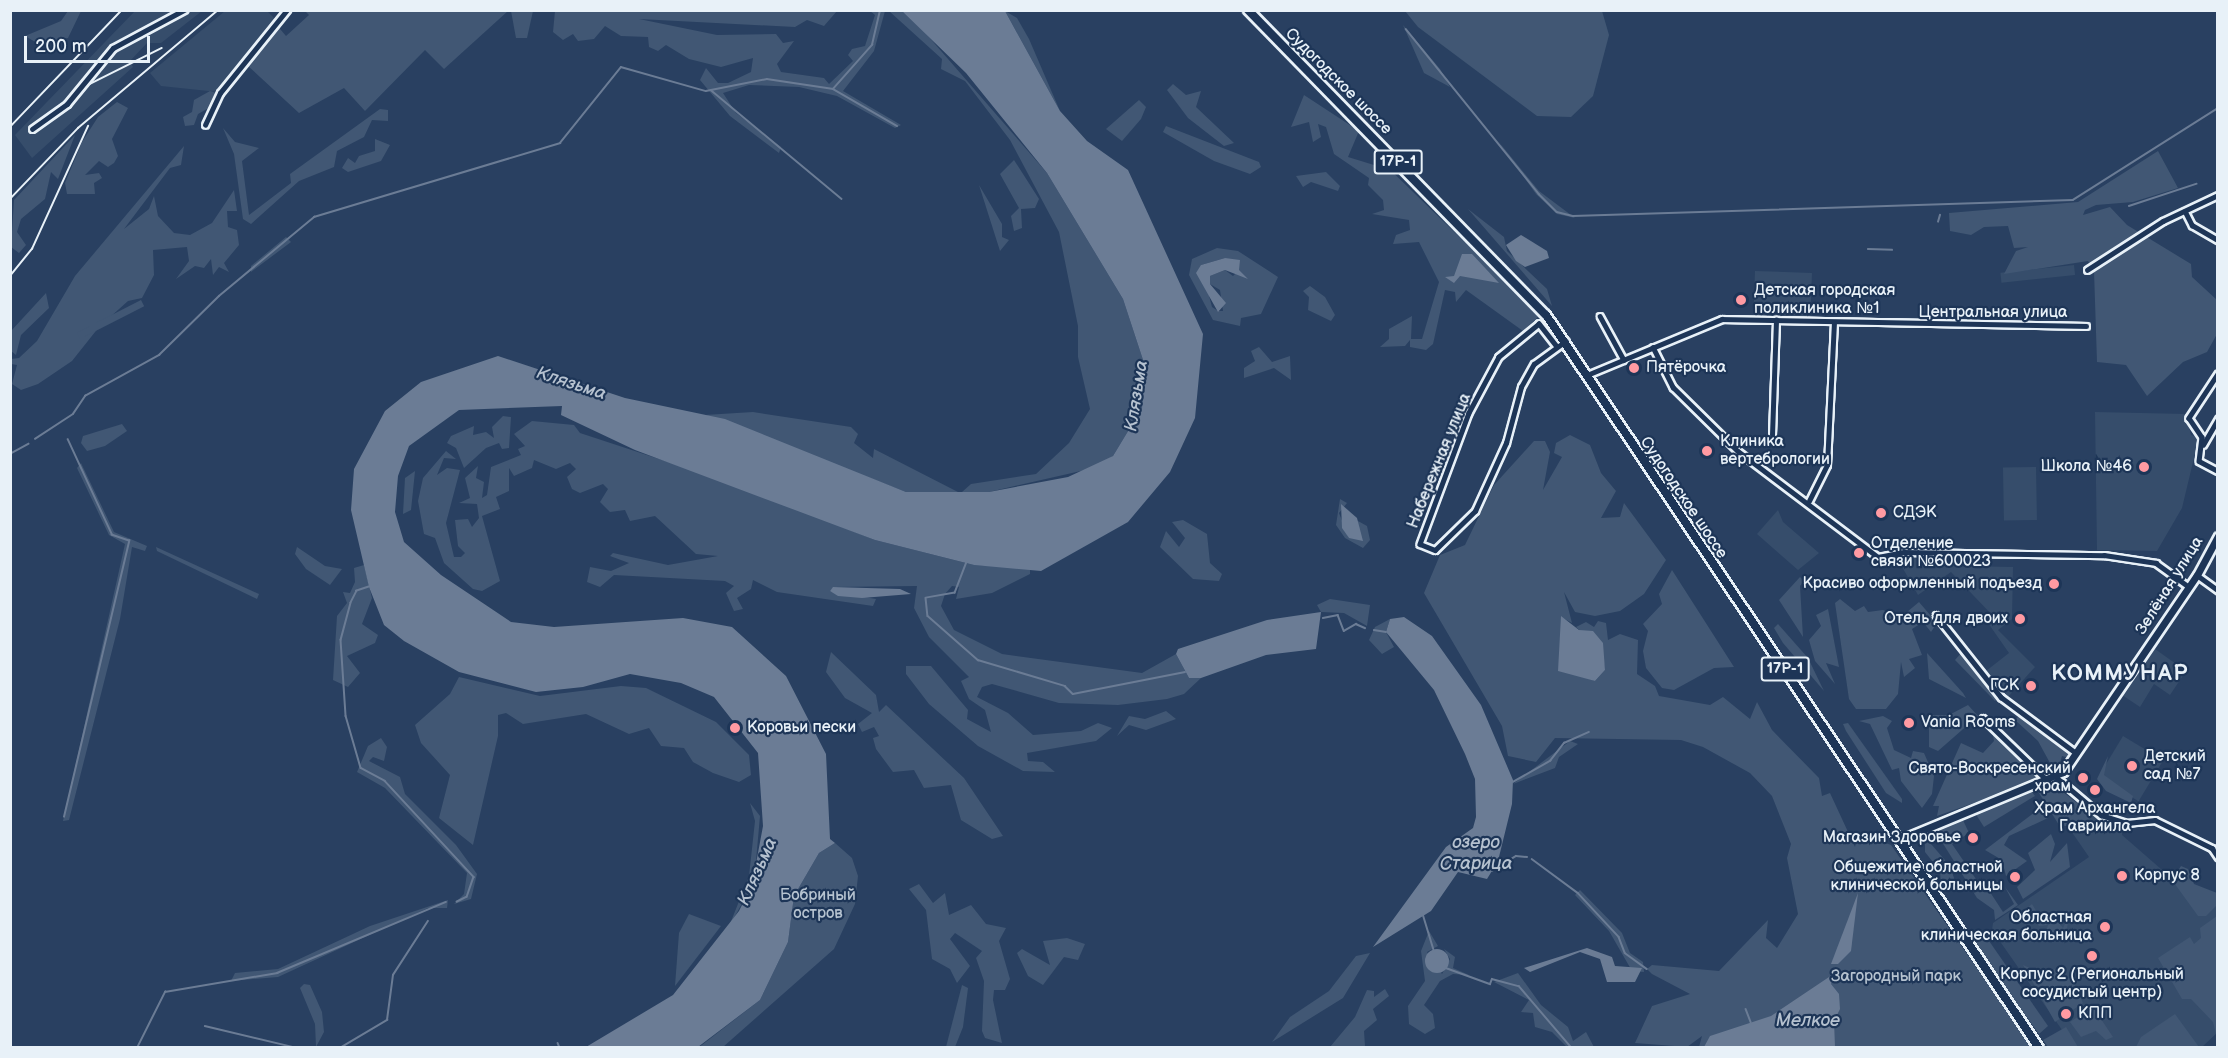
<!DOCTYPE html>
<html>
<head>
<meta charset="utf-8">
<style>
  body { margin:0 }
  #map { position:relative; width:2228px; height:1058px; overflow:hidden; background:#294061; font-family:"Balsamiq Sans",sans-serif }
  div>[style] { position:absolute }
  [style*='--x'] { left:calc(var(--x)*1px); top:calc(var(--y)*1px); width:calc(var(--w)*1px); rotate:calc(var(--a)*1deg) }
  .built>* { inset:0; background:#364d6b; transform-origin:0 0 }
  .green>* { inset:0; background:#415774; transform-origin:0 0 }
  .water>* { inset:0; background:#6b7c95 }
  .round { border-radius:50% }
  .stream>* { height:1.5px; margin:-0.75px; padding:0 0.75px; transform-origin:0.75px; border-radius:0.75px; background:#6b7c95 }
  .roads { filter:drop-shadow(2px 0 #e8f1f8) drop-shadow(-2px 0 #e8f1f8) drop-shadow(0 2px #e8f1f8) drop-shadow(0 -2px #e8f1f8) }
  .street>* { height:4.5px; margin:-2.25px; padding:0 2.25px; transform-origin:2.25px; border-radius:2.25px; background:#1d3557 }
  .secondary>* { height:7px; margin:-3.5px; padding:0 3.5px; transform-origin:3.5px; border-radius:3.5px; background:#1d3557 }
  .primary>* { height:8px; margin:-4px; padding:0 4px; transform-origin:4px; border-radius:4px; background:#1d3557 }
  .rail>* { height:1.5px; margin:-0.75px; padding:0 0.75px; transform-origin:0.75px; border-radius:0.75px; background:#e8f1f8 }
  .dots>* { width:16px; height:16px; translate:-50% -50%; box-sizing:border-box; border:3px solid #1d3557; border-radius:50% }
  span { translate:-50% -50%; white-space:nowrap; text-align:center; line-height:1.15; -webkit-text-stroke:4.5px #1d3557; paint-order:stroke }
  .shield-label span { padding:2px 4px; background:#1d3557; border:2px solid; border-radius:4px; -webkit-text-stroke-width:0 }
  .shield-label { font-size:15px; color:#e8f1f8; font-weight:700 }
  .street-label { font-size:16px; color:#e8f1f8 }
  .poi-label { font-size:16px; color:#e8f1f8 }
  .left { translate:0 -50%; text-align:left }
  .right { translate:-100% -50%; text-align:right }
  .park-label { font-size:16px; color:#b6c3d0 }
  .water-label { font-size:18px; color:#b6c2d0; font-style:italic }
  .district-label { font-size:22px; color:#e8f1f8; font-weight:700; letter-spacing:1.5px }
  .frame { position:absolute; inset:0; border:12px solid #e8f1f8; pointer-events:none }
  .scale { position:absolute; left:24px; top:36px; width:126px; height:27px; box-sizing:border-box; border:3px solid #e8f1f8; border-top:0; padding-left:8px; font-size:18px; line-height:21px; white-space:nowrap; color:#e8f1f8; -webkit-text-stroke:4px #1d3557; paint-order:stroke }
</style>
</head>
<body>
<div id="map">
  <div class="built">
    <div style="clip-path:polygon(135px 11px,202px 11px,161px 43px,147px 43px,130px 61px,133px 67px,32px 158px,15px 135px)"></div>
    <div style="clip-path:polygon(225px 11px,267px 11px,275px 19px,218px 92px,161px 86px,150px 73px)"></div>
    <div style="left:2074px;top:265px;width:10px;height:74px;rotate:84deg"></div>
    <div style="left:1755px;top:271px;width:57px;height:45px;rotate:2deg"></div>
    <div style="clip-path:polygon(2095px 412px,2186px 414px,2191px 435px,2199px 437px,2182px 508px,2157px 551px,2097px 550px)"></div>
    <div style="left:2036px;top:467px;width:53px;height:33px;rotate:89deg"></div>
    <div style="clip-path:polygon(1778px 510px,1783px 522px,1819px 553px,1798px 570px,1757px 534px)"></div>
    <div style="clip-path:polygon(1913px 556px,1953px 557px,1958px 566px,2013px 567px,2012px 619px,1998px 630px,2035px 667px,2008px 697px,1986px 671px,2009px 653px,1988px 623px,1994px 617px,1951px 572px,1918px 595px,1901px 565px)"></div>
    <div style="clip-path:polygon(2155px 649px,2186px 671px,2170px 695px,2154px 684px,2140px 707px,2122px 695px)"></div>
    <div style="left:2123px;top:736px;width:47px;height:48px;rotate:31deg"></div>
    <div style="clip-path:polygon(2093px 811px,2122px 827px,2122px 835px,2161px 869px,2170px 869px,2217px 906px,2217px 1033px,2202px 1047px,2074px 1047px,1992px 930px,1993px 923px,2089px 857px,2069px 828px)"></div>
  </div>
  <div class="green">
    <div style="clip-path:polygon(68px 11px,81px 11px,68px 38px,37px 43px,25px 36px,61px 21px)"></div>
    <div style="clip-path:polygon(305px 11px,508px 11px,444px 69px,425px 50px,365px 111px,344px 88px,299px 113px,247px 65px,275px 23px,286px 36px,309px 15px)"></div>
    <div style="clip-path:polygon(511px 11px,533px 11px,527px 38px,516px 38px)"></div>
    <div style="clip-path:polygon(555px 11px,837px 11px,824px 26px,807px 20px,795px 27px,639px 19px,717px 35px,776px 34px,783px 43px,794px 41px,777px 64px,781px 72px,824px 78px,829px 84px,853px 61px,848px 55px,852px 49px,865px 46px,875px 15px,870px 11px,885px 11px,874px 51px,843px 91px,901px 125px,895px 128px,837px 96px,799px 87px,749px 85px,723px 93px,736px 113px,781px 147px,779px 153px,730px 116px,700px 80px,706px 68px,718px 83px,728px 83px,751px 72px,753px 58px,721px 67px,689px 59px,666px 45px,658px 51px,649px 47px,648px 37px,621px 36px,605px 26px,594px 39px,578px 41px,573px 34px,563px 40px,553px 32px)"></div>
    <div style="clip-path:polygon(889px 11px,902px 11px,915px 21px,1047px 173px,1123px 299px,1145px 366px,1142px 408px,1113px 456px,1094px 468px,989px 492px,962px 492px,971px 484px,1036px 474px,1069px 443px,1090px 409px,1078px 357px,1078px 326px,1059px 232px,1010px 140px,965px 81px,941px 69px,942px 59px)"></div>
    <div style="clip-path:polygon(1005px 11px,1017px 18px,1029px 39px,1060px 111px)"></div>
    <div style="clip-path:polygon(1405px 11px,1602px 11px,1609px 35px,1593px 96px,1571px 117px,1537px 116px,1418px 27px)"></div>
    <div style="clip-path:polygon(1403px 25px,1440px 69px,1450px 87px,1424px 73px)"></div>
    <div style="clip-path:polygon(1173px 84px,1186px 95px,1201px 91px,1196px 107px,1234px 143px,1224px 146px,1188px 118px,1167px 90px)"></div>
    <div style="clip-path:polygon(210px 91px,217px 93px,216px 104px,198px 114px,194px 125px,185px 126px,183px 117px,192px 112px,194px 100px)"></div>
    <div style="clip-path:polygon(1304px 95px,1359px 131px,1348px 157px,1374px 165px,1379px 159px,1540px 315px,1523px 331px,1466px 290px,1456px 302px,1455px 292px,1445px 290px,1433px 344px,1426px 350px,1410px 347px,1410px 340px,1405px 346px,1380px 347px,1389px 339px,1389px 329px,1412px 316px,1411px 339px,1422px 339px,1439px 282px,1419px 242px,1393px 244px,1396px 235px,1410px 230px,1409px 220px,1372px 214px,1384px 210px,1383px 200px,1368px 185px,1369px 178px,1334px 154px,1326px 127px,1318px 124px,1321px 137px,1313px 142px,1309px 122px,1291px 127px)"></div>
    <div style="clip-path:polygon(1139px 100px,1146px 107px,1141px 119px,1122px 141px,1106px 129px)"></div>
    <div style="clip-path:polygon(117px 102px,128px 108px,112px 139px,118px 156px,114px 163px,108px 167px,99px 161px,85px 175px,99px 173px,102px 178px,94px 183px,95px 194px,67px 194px,65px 183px,82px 142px,98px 117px)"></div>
    <div style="clip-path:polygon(380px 109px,388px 110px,388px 121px,372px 120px,364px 137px,337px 151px,334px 167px,299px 181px,251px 224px,243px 219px,234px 154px,223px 128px,235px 142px,259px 148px,242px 161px,249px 215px,291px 183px,290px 174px)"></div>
    <div style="clip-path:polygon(1166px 126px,1259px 162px,1261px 167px,1250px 174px,1214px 161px,1163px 132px)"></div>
    <div style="clip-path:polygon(75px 135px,58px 179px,51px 172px,45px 199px,21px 219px,17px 232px,26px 245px,19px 253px,11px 247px,14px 200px)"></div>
    <div style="clip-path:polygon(375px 139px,390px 145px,381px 161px,348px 172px,342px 168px,348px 158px,355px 163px,359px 156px,375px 151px)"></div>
    <div style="clip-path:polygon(1498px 141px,1539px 191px,1575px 218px,1557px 214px,1536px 194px)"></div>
    <div style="clip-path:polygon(184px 146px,181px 165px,170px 168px,124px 229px,149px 209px,154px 196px,158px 216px,174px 233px,190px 235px,212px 223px,234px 190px,237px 211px,227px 211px,228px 227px,237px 230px,239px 245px,224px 263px,229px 272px,219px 267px,213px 275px,211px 259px,204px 268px,195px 266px,176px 279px,189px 261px,187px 247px,153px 250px,154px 275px,142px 298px,128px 301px,99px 327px,72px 361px,38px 384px,21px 390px,12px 384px,17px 365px,11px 364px,11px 359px,19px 358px,37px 341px,75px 276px)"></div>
    <div style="clip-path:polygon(2158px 151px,2178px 188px,2133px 202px,2096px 205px,2085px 210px,2083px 215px,2110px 207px,2127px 225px,2191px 264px,2192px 277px,2217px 300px,2217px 334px,2207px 352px,2183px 362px,2147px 396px,2126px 365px,2097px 362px,2094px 271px,2088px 261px,2004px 274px,2016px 251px,2028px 247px,2014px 248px,2008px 226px,1984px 227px,1971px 235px,1950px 231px,1949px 213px,2078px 202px)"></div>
    <div style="clip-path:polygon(1014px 160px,1039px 199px,1035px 208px,1021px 209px,1022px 228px,1014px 231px,1011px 216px,1019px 208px,1000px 174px)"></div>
    <div style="clip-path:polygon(1326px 172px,1340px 186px,1338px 191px,1311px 182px,1303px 187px,1296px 176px)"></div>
    <div style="clip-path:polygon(979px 185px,1002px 224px,1002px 237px,1009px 240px,1000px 251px)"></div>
    <div style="clip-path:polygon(1468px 209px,1504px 237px,1507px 251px,1547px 289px,1552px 306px)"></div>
    <div style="clip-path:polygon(286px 237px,291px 242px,251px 272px,251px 266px)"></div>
    <div style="clip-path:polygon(evenodd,1217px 248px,1238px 251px,1278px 277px,1261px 314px,1241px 318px,1240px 326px,1213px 320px,1189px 275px,1192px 259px,1217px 248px,1225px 258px,1239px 270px,1233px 276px,1225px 270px,1210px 276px,1210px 284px,1220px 290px,1223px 311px,1218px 311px,1212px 307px,1201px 265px,1225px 258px)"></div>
    <div style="clip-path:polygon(1310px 286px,1325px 297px,1335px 315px,1331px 321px,1308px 310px,1309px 297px,1303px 291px)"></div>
    <div style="clip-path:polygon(46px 293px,49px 308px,21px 335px,16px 355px,11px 351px,11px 331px)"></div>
    <div style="left:141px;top:300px;width:7px;height:72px;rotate:63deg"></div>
    <div style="clip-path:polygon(1259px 347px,1272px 362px,1290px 356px,1291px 380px,1274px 368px,1244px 378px,1244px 368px,1255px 361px,1251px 351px)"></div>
    <div style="clip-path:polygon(753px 412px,851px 427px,858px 434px,854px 443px,873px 458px,874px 449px,958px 492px,906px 492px,705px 415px)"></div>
    <div style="clip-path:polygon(503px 416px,511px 417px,509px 448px,502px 449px,499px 443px,486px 448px,464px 468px,456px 448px,447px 443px,451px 436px,474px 426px,473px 435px,486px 432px,494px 438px,492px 427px)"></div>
    <div style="clip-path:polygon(532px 421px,574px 425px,580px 433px,726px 481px,875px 540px,974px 565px,1030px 568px,1030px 574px,992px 593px,956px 599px,959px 587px,952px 586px,945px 594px,941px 606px,954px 630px,1002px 654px,1142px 673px,1176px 654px,1189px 678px,1201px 678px,1184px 694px,1167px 699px,1118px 705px,1059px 703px,992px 684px,982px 687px,977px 697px,1008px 713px,1033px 735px,1081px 731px,1098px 723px,1112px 728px,1096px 741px,1027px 753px,1028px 761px,1043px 762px,1055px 772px,1023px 771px,978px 746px,929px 704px,906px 674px,906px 666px,931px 666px,968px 710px,967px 719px,991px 732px,985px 710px,969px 699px,961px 681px,969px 677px,929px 637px,914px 608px,917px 586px,834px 587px,830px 591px,876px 599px,873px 606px,777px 592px,753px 580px,751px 589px,737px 598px,743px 609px,734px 611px,726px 593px,734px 586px,725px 581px,614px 575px,600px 587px,587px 582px,590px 567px,611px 571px,629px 563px,610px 556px,613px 553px,668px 565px,718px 556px,696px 554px,655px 516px,630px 521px,625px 510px,610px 512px,600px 502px,608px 489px,603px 484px,580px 493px,572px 489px,567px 477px,576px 469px,570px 463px,556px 469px,534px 460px,532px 468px,514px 476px,509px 468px,509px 491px,496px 497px,500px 509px,482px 516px,500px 581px,482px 591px,473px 589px,444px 563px,435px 538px,424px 534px,418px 501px,423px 478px,446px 451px,456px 459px,444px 458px,437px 475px,447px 468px,460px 470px,446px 523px,454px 557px,461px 557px,465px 553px,458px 546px,455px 520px,468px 519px,472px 527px,479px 518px,477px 504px,459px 503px,470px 498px,465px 478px,478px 466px,476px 478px,484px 482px,482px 498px,487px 495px,491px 467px,521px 455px,518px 449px,525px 446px,514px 434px)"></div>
    <div style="clip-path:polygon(122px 424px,127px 431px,105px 446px,87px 451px,81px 443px,83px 436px)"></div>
    <div style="clip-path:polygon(1570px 435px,1590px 445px,1601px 473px,1616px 491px,1601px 518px,1620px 517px,1624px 503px,1666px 560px,1644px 594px,1620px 611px,1595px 616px,1575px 612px,1564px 592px,1572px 623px,1561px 617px,1561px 654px,1581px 676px,1595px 681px,1605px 670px,1602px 650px,1576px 627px,1586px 622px,1594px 627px,1598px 621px,1606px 623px,1608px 640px,1620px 634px,1638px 640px,1637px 674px,1655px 686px,1659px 696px,1710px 705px,1723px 697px,1750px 719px,1757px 702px,1772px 730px,1819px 778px,1822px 796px,1830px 793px,1855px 847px,1858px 833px,1891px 845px,2032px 1047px,1699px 1047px,1702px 1036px,1687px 1047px,1635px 1043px,1652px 1006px,1690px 994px,1652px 974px,1647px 969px,1652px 965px,1719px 971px,1768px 920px,1766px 938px,1777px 948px,1798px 914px,1787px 858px,1791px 844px,1772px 796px,1750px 773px,1703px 747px,1681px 740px,1555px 738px,1536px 762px,1508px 756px,1502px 726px,1424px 593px,1440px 555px,1465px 545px,1494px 485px,1534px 441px,1545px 441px,1550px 452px,1543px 490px,1562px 457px,1554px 453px,1556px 443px)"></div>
    <div style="clip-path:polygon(81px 463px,114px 532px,147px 546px,145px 551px,132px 547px,120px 619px,69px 820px,63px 821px,125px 544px,109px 535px,77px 468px)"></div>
    <div style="clip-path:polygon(415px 471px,411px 510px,403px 514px,405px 478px)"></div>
    <div style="clip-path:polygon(1340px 499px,1347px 503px,1339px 513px,1349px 538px,1358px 521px,1367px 526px,1370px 540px,1363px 548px,1345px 538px,1336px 525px)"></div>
    <div style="clip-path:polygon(1183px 520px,1207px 534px,1210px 563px,1222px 574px,1219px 581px,1193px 579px,1160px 547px,1166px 531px,1179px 547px,1185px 538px,1172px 522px)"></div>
    <div style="clip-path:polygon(156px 547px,259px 594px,257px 599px,157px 551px)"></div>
    <div style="clip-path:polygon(297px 547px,325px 566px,342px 569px,330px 585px,306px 569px,295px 554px)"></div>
    <div style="clip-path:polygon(364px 565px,372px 598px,362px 624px,378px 635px,375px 643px,347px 656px,360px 673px,348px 687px,333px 680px,337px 616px,347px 603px,343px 592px,350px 593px,355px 582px,354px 568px)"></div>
    <div style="clip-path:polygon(1672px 570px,1734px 667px,1714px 668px,1674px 690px,1662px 688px,1646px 668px,1643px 651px,1648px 631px,1643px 624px,1662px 604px,1659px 594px)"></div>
    <div style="clip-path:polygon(1800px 577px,1804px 581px,1800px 586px,1803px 637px,1779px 600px)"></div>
    <div style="clip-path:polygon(1330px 599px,1370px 605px,1367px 626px,1344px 613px,1321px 612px,1317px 605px)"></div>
    <div style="clip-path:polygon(1840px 599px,1855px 611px,1864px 606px,1868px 612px,1883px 610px,1901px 617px,1919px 602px,1937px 623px,1931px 632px,1923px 622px,1912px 629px,1922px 655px,1909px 659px,1915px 668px,1904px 677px,1901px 662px,1898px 694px,1886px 709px,1856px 709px,1849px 699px,1835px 603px)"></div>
    <div style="clip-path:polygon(1828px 609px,1839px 667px,1826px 663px,1835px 684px,1815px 661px,1809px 640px,1821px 626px,1816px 615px)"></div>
    <div style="clip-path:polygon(1390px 619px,1386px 632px,1394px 647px,1382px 654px,1369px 640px,1375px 627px)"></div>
    <div style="clip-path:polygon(1778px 624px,1808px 658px,1824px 691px,1783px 643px,1774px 628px)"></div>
    <div style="clip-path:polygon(831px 652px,876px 695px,879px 712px,886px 705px,964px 778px,1003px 836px,992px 839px,961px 820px,951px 785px,924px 788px,914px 770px,893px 772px,876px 749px,873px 738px,879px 736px,874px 727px,862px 732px,858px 724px,872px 713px,845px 698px,826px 672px)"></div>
    <div style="clip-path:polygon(1962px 652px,1998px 698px,1995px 701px,1955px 660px)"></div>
    <div style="clip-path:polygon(1927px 653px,1963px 693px,1966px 698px,1929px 679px)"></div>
    <div style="clip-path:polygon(459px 677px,540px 696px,621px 686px,646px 688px,716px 722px,749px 755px,751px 775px,739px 782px,713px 773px,693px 762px,684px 748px,661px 746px,649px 728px,629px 734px,586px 714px,523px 724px,506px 713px,498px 715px,498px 736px,473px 845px,439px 818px,450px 775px,421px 743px,415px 725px,450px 694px)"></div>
    <div style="clip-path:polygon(1968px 705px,1978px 716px,1938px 751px,1929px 747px,1929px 715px,1949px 715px)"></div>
    <div style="clip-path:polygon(1166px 711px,1176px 719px,1146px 730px,1129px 725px,1117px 736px,1129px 716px,1145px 719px)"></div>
    <div style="clip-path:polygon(1883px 716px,1892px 721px,1887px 728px,1894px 750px,1911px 758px,1913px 751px,1924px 753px,1934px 776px,1932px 794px,1922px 808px,1901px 781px,1899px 768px,1892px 770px,1870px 724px,1859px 721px)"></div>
    <div style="clip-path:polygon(2019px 716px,2068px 751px,2069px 758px,2062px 756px,2059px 766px,2050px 763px,2038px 741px,2015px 720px)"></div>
    <div style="clip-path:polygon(1848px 723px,1902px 799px,1902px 803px,1886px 793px,1846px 731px,1843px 724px)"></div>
    <div style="clip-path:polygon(1992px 729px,2042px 779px,1937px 816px,1939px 806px,1933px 806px,1961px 743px,1983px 753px,1994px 741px)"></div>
    <div style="clip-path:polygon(381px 738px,387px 747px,384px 761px,373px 757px,369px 761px,400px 777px,405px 794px,456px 845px,477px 874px,471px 899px,454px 904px,464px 894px,467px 873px,385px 788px,357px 772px,368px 746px)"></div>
    <div style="clip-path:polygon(1570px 741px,1578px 744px,1559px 757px,1555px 768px,1513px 784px)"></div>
    <div style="clip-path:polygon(2108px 756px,2104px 775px,2133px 796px,2131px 803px,2106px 791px,2097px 779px)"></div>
    <div style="clip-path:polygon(2055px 786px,2093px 815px,2078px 828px,2059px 825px,2037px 790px)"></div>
    <div style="clip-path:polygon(2032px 792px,2035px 796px,1984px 827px,1975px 813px)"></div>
    <div style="clip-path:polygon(750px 803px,760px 816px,756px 861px,752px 885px,728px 929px,749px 876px,755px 821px)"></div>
    <div style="clip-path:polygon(2039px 809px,2048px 818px,2009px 836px,2004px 845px,2027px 861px,2006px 876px,2002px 860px,1985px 850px)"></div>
    <div style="clip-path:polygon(1962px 818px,1969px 833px,1952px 844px,1978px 882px,1977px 892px,1998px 881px,1990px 892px,2003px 912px,2014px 904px,2005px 887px,2018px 905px,1995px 920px,1994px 910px,1977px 898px,1937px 834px,1936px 829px)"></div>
    <div style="clip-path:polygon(2051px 834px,2055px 844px,2050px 862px,2067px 843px,2070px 867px,2023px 899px,2017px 887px,2035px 870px,2028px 853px)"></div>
    <div style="clip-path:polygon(1925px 837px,1950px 866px,1957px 887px,1949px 877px,1948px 884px,1941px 885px,1940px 871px,1925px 852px)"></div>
    <div style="clip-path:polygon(835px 843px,852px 858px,858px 876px,855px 904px,834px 949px,723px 1047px,698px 1048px,760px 1000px,788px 942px,794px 896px,819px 853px)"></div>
    <div style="clip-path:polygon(2181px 866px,2188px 869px,2194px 884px,2217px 893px,2217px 905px,2206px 916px,2198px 916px,2172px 880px)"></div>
    <div style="clip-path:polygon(919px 884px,933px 903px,945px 893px,949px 915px,971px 905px,986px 924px,1006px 928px,999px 941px,1010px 979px,1005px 990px,994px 990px,993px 1000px,1002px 1043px,985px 1038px,982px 1031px,984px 981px,976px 958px,982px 951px,955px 933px,950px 939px,970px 966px,957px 983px,950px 969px,932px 959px,926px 910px,909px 889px)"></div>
    <div style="clip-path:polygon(1580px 890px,1622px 933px,1630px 953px,1643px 962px,1644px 972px,1632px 971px,1609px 931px,1575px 895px)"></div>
    <div style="clip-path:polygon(448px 900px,447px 908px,428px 908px,278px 977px,231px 981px,235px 973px,278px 969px,370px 926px)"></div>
    <div style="clip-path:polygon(2032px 904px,2041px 919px,2055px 918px,2063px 928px,2069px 915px,2066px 936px,2052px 943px,2055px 933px,2045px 935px,2048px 925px,2039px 926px,2026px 909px)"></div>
    <div style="clip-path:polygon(689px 914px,721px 926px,675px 986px,679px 933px)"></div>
    <div style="clip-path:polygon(2217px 916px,2217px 1038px,2213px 1022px,2191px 999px,2182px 999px,2158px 958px,2190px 937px,2194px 944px,2201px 938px,2200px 928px)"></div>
    <div style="clip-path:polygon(1429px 931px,1438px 946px,1427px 952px,1442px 974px,1450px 959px,1444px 949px,1455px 957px,1453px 968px,1469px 975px,1453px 974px,1440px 981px,1424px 1005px,1433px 1014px,1435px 1028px,1425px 1034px,1409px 1024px,1408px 1006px,1425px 981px,1421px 951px)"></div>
    <div style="clip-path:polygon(1979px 936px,1987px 938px,2048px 1026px,2039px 1034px,1971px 942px)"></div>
    <div style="clip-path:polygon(1067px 938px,1085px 944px,1078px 960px,1064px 957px,1043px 985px,1028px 976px,1017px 953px,1022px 949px,1050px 965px,1043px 941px)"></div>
    <div style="clip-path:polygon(1370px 953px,1343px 998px,1272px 1042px,1290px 1017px,1329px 991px,1356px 956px)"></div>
    <div style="clip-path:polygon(2023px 965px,2044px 974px,2055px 969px,2063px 981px,2071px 977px,2083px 1003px,2055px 1022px)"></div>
    <div style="clip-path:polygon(1518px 973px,1541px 1005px,1568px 1027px,1573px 1041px,1586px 1032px,1594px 1047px,1567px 1047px,1552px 1032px,1535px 1027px,1533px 1013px,1521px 1012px,1529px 1000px,1494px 982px)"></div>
    <div style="clip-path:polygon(304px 984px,310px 985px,322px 1012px,324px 1032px,316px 1047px,315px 1024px,300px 988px)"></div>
    <div style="clip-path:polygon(962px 985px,968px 988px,963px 1027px,955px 1047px,946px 1047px)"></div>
    <div style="clip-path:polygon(1367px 990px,1374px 991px,1374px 997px,1385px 989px,1389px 996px,1373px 1009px,1377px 1020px,1364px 1031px,1365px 1046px,1330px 1047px,1355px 1017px)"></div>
    <div style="clip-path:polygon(2093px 1007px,2113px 1037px,2106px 1040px,2096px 1031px,2081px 1037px,2070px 1022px)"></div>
    <div style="clip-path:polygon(2175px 1014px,2199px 1047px,2136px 1047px,2141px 1037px)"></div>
    <div style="clip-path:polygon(2066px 1027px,2078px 1047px,2048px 1047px,2043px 1040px)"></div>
  </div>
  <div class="water">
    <div style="clip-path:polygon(902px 11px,1005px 11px,1060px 111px,1087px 141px,1128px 170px,1203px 334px,1195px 418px,1170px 472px,1128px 522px,1041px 571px,974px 565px,875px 540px,635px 450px,561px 415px,562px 406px,459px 410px,409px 446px,398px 476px,395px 512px,404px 542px,441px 575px,511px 622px,554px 627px,683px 618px,732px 627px,786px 676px,826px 754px,830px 839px,835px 843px,819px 853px,794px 896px,788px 942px,760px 1000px,698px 1047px,586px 1047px,673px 995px,739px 911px,752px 885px,763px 826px,758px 753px,714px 697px,681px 683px,630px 674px,583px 687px,536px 692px,459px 672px,404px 641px,384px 625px,369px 587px,351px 510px,354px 469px,385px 411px,421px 382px,498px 356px,625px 398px,725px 419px,906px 492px,989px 492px,1068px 477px,1113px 456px,1142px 408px,1145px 366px,1123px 299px,1047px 173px,966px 73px)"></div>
    <div style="clip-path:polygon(1521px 235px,1547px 251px,1549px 258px,1525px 267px,1516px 261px,1506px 245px)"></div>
    <div style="clip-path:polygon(1462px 254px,1472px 254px,1499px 283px,1460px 276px,1454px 283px,1445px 277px,1454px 276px)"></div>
    <div style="clip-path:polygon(1225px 258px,1240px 260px,1239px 270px,1248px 279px,1225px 270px,1210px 276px,1210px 284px,1226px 303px,1218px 312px,1196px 273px,1201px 265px)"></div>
    <div style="clip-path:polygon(1341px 504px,1357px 518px,1363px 541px,1349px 538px,1342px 528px)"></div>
    <div style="clip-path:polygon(833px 587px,900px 589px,911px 594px,862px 598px,838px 596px,830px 591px)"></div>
    <div style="clip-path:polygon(1321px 612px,1316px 649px,1266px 655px,1201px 678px,1189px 678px,1176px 654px,1178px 649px,1267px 620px)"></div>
    <div style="clip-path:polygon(1561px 616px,1579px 630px,1593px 631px,1603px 643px,1605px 670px,1595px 681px,1558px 671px)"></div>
    <div style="clip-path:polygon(1404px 617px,1432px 636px,1481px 705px,1513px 780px,1512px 804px,1498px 861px,1487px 879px,1458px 872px,1431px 911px,1373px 947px,1446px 847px,1473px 828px,1476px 817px,1475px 779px,1465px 754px,1434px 690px,1386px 632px,1390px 619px)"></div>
    <div style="clip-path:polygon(1858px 893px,1851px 951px,1838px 964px,1831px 964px)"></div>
    <div style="clip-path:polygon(1587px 948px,1612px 957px,1615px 966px,1642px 968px,1635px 982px,1607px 982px,1600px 959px,1580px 952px,1530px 972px,1524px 968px)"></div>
    <div class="round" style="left:1425px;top:949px;width:24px;height:24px"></div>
    <div style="clip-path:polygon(1835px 973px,1831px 984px,1839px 994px,1840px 1009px,1834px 1021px,1835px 1047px,1704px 1047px,1710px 1036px,1771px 1016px)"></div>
  </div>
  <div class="stream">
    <div style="--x:1406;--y:29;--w:212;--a:51.1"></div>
    <div style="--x:1539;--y:194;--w:25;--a:45"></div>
    <div style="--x:1557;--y:212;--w:16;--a:14"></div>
    <div style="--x:1573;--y:216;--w:500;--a:-1.83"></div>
    <div style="--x:2073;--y:200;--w:172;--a:-32.4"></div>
    <div style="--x:833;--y:89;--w:74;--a:30"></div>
    <div style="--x:711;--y:90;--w:170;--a:39.8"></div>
    <div style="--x:2129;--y:206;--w:71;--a:-18.2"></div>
    <div style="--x:1938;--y:222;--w:7;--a:-74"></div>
    <div style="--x:1868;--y:249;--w:24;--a:2"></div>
    <div style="--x:35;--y:439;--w:45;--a:-33.3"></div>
    <div style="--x:73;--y:414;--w:22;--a:-56"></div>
    <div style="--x:85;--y:396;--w:85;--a:-29"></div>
    <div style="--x:159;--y:355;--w:84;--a:-44.5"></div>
    <div style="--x:219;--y:296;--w:124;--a:-39.7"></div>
    <div style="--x:314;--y:217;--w:257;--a:-16.7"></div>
    <div style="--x:560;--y:143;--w:97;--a:-51.2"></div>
    <div style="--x:621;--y:67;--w:88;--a:15.8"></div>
    <div style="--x:706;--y:91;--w:62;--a:-11.1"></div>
    <div style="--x:767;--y:79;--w:67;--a:8.6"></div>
    <div style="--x:833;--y:89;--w:59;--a:-48.4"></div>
    <div style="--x:872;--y:45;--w:36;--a:-77"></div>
    <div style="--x:10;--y:454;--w:21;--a:-29"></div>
    <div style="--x:967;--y:562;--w:33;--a:111"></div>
    <div style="--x:955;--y:593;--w:29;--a:170"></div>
    <div style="--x:926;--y:598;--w:18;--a:84"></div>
    <div style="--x:928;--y:616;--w:67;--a:41.3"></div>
    <div style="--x:978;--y:660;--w:91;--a:16.6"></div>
    <div style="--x:1065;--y:686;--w:11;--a:45"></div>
    <div style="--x:1073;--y:694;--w:114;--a:-11.1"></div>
    <div style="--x:369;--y:587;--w:13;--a:162"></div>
    <div style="--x:357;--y:591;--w:13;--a:117"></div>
    <div style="--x:351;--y:603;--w:38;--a:105"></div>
    <div style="--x:341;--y:640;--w:76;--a:86.2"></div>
    <div style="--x:346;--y:716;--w:54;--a:73.9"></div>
    <div style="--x:361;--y:768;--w:27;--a:28"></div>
    <div style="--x:385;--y:781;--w:131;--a:47.2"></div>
    <div style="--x:474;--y:877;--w:21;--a:109"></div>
    <div style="--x:467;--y:897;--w:11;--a:153"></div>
    <div style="--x:1323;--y:618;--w:15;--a:-11"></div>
    <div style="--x:1338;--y:615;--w:17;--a:69"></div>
    <div style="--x:1344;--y:631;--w:14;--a:-30"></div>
    <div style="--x:1356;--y:624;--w:10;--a:24"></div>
    <div style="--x:1374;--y:630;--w:12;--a:9"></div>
    <div style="--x:1513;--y:782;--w:43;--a:-29.6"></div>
    <div style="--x:1550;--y:761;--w:23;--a:-52"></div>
    <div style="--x:1564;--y:743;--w:27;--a:-24"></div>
    <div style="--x:64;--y:817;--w:284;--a:-76.7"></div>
    <div style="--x:129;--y:541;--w:18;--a:-161"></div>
    <div style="--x:112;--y:535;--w:105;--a:-114.9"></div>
    <div style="--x:1532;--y:859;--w:57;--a:36.5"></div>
    <div style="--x:1578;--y:893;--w:60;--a:47"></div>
    <div style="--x:1619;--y:937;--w:17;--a:69"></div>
    <div style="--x:1625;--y:953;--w:27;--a:36"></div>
    <div style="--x:1492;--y:871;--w:28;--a:-32"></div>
    <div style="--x:1516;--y:856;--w:11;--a:5"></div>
    <div style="--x:1423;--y:914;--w:37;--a:73"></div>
    <div style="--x:1446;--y:968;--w:47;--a:20"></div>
    <div style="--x:1490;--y:984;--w:5;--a:-68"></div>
    <div style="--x:1492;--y:979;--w:28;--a:15"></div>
    <div style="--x:1519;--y:986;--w:82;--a:49.5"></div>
    <div style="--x:1746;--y:1009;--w:14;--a:69"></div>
    <div style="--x:205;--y:1026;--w:95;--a:13.4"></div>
    <div style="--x:558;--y:1043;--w:5;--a:68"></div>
    <div style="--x:137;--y:1048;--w:63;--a:-63.4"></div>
    <div style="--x:165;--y:992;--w:114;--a:-9.6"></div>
    <div style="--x:277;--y:973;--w:183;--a:-22.8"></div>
    <div style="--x:340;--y:1048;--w:55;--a:-30.8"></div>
    <div style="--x:387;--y:1020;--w:45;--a:-82.4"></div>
    <div style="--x:393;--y:975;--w:64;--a:-57.1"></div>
    <div style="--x:1574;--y:1048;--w:12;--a:0"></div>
  </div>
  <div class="roads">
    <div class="street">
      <div style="--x:205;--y:125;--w:35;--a:-65"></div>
      <div style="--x:220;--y:93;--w:107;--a:-51.1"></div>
      <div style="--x:32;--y:129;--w:43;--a:-35.5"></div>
      <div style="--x:67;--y:104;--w:72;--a:-50.6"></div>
      <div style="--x:113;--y:48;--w:81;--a:-28.2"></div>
      <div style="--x:2185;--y:211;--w:16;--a:63"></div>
      <div style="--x:2192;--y:225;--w:30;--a:30"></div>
      <div style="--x:2087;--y:270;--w:90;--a:-32.8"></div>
      <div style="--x:2163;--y:221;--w:61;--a:-25.3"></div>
      <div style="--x:1600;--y:316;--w:50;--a:61.4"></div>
      <div style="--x:1556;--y:346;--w:28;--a:-128"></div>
      <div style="--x:1539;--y:324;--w:52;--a:140.5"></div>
      <div style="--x:1499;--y:357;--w:64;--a:118.2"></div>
      <div style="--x:1469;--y:413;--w:140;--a:110.5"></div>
      <div style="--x:1420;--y:544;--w:16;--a:22"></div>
      <div style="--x:1435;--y:550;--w:56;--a:-44.3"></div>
      <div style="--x:1475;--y:511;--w:75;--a:-65.5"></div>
      <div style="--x:1506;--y:443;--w:58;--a:-75"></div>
      <div style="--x:1521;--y:387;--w:26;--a:-61"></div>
      <div style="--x:1534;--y:364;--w:39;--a:-36"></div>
      <div style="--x:1653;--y:347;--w:45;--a:63.4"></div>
      <div style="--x:1673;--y:387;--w:91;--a:44.6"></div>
      <div style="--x:1738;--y:451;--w:176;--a:37.1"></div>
      <div style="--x:1878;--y:557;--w:26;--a:-11"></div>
      <div style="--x:1904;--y:552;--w:200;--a:0.9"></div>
      <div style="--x:2104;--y:555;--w:53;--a:8.7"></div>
      <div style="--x:2156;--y:563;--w:41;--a:36"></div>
      <div style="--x:2218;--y:374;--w:53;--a:123.4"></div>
      <div style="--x:2189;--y:418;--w:23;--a:56"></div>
      <div style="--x:2202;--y:437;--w:24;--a:97"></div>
      <div style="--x:2199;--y:461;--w:21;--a:28"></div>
      <div style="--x:1587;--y:375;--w:146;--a:-22.5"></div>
      <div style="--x:1722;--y:319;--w:364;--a:1.1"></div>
      <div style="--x:1772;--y:435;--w:115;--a:-88"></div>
      <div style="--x:2203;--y:445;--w:30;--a:-60"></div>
      <div style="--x:1809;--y:501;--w:40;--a:-63.4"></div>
      <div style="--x:1827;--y:465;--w:142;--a:-87.2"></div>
      <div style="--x:2197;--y:575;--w:26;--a:36"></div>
      <div style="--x:1936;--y:615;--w:105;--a:51.6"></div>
      <div style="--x:2001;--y:697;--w:94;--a:36.7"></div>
      <div style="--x:1983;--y:718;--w:91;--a:44.1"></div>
      <div style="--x:2056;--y:777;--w:59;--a:40.2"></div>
      <div style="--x:2101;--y:815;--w:27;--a:17"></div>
      <div style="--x:2127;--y:823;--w:28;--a:-6"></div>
      <div style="--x:2155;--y:820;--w:64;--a:26.2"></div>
      <div style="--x:2212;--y:848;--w:11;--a:56"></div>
    </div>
    <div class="secondary">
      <div style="--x:1899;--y:840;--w:178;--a:-22.5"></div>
      <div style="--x:2063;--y:772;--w:238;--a:-55.8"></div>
      <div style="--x:2197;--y:575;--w:44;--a:-61.7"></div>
    </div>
    <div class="primary">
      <div style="--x:1248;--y:10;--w:426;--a:45.7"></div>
      <div style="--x:1546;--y:315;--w:883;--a:56.08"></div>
    </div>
  </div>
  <div class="rail">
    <div style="--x:90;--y:84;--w:80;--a:-26.6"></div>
    <div style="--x:10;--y:127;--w:162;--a:-46.3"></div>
    <div style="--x:10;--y:199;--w:98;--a:-46.2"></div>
    <div style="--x:78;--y:128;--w:183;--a:-40.1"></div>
    <div style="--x:10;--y:276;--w:35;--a:-51"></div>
    <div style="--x:32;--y:249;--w:135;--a:-65.5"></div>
  </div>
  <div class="dots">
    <div style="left:1741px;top:300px;background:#ff9aa2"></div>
    <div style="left:1634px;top:368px;background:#ff9aa2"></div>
    <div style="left:1707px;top:451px;background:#ff9aa2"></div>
    <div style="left:2144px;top:467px;background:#ff9aa2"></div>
    <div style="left:1881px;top:513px;background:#ff9aa2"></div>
    <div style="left:1859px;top:553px;background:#ff9aa2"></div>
    <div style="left:2054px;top:584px;background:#ff9aa2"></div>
    <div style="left:2020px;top:619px;background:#ff9aa2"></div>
    <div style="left:2031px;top:686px;background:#ff9aa2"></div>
    <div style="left:1909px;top:723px;background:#ff9aa2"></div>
    <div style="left:735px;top:728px;background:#ff9aa2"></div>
    <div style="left:2132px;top:766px;background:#ff9aa2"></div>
    <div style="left:2083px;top:778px;background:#ff9aa2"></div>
    <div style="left:2095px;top:790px;background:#ff9aa2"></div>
    <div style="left:1973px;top:838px;background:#ff9aa2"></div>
    <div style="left:2122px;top:876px;background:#ff9aa2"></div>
    <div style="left:2015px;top:877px;background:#ff9aa2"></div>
    <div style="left:2105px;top:927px;background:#ff9aa2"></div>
    <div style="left:2092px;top:956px;background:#ff9aa2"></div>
    <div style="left:2066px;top:1014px;background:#ff9aa2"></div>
  </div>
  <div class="shield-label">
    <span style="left:1398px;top:162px">17Р-1</span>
    <span style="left:1785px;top:669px">17Р-1</span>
  </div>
  <div class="street-label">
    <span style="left:1338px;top:82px;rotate:45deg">Судогодское шоссе</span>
    <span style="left:1993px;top:313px">Центральная улица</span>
    <span style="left:1440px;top:461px;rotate:-68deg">Набережная улица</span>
    <span style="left:1683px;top:498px;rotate:56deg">Судогодское шоссе</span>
    <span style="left:2170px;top:586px;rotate:-58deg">Зелёная улица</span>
  </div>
  <div class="poi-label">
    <span class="left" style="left:1754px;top:300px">Детская городская<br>поликлиника №1</span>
    <span class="left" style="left:1646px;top:368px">Пятёрочка</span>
    <span class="left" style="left:1720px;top:451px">Клиника<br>вертебрологии</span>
    <span class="right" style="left:2132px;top:467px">Школа №46</span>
    <span class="left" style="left:1893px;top:513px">СДЭК</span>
    <span class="left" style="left:1871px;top:553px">Отделение<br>связи №600023</span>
    <span class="right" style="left:2042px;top:584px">Красиво оформленный подъезд</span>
    <span class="right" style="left:2008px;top:619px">Отель для двоих</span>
    <span class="right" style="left:2019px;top:686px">ГСК</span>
    <span class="left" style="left:1921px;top:723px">Vania Rooms</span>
    <span class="left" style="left:747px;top:728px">Коровьи пески</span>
    <span class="left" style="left:2144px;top:766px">Детский<br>сад №7</span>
    <span class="right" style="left:2071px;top:778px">Свято-Воскресенский<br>храм</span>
    <span style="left:2095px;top:818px">Храм Архангела<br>Гавриила</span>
    <span class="right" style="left:1961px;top:838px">Магазин Здоровье</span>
    <span class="right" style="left:2003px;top:877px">Общежитие областной<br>клинической больницы</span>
    <span class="left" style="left:2134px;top:876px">Корпус 8</span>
    <span class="right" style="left:2092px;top:927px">Областная<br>клиническая больница</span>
    <span style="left:2092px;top:984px">Корпус 2 (Региональный<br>сосудистый центр)</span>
    <span class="left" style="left:2078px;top:1014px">КПП</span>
  </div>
  <div class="park-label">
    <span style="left:818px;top:905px">Бобриный<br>остров</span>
    <span style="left:1896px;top:977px">Загородный парк</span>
  </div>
  <div class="water-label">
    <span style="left:571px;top:384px;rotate:18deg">Клязьма</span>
    <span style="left:1137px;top:396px;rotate:-81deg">Клязьма</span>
    <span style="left:1476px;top:854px">озеро<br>Старица</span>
    <span style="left:758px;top:872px;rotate:-66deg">Клязьма</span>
    <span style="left:1808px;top:1021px">Мелкое</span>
  </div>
  <div class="district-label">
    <span style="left:2120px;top:674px">КОММУНАР</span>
  </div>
  <div class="frame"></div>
  <div class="scale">200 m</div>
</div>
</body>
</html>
